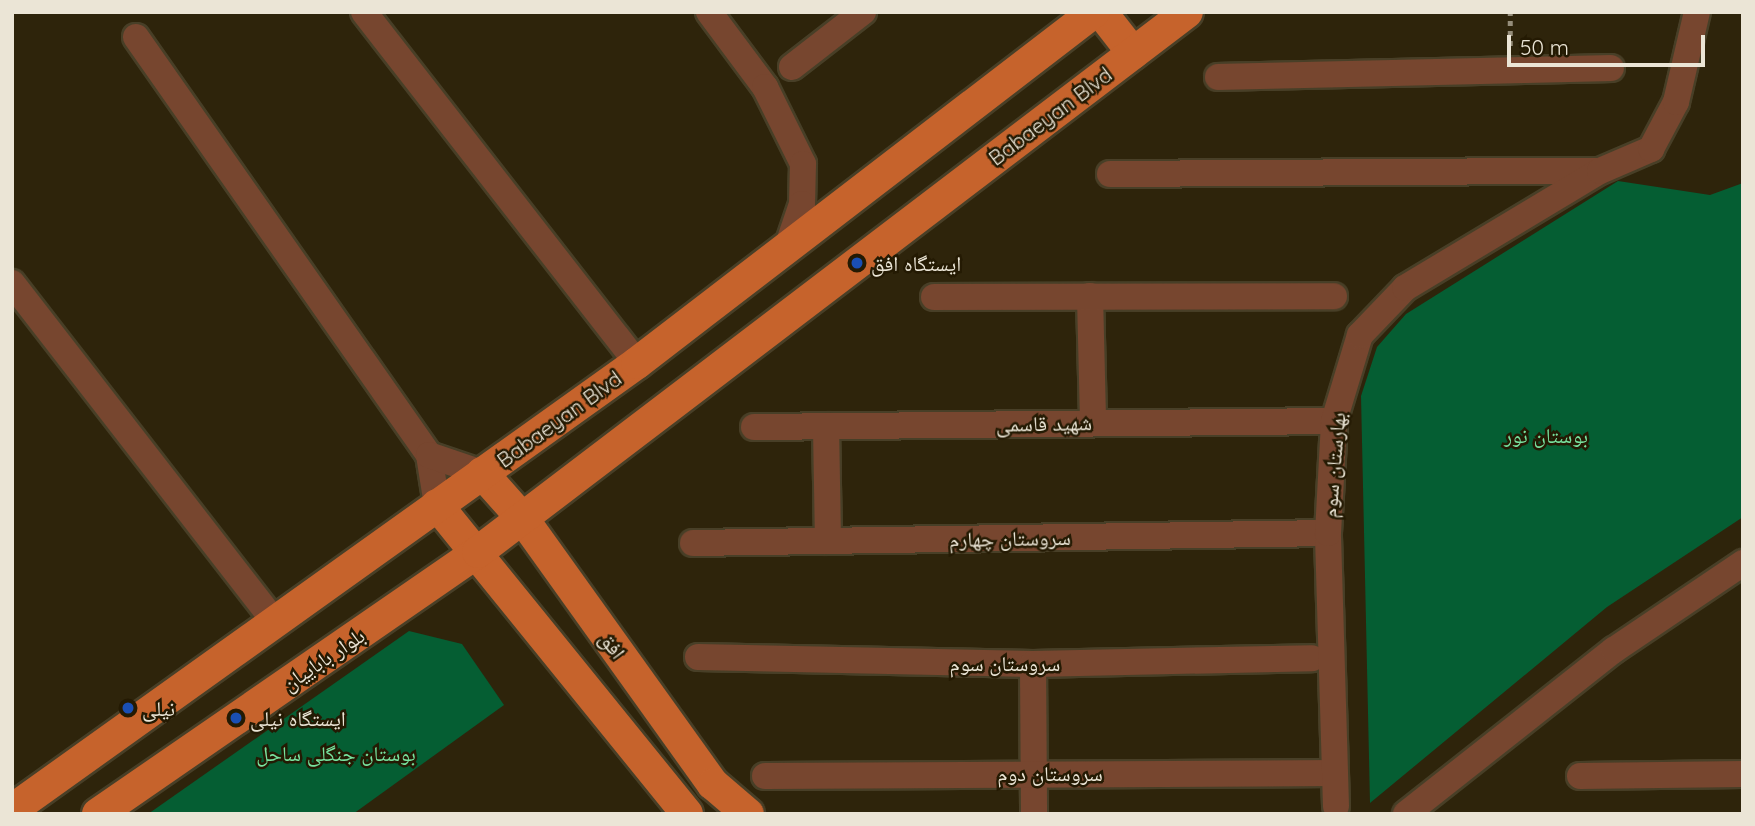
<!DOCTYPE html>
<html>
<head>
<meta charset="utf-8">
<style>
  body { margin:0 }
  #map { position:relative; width:1755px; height:826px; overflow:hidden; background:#2e240b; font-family:Quicksand,"Noto Naskh Arabic",sans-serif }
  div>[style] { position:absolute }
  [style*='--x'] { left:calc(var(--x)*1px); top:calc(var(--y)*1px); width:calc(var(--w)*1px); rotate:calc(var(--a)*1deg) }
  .green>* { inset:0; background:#055e33 }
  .path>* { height:4.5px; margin-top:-2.25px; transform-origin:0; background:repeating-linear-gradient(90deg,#958d7a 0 5px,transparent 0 10px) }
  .roads { filter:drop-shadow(2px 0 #483f27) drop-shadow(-2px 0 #483f27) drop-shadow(0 2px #483f27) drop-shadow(0 -2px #483f27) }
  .minor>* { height:26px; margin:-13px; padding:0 13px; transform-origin:13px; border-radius:13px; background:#77462f }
  .major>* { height:32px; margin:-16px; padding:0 16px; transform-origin:16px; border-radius:16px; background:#c6632c }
  .dots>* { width:19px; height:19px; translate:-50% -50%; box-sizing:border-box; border:4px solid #241a03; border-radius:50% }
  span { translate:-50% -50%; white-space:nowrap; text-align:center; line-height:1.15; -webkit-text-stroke:5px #241a03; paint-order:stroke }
  .street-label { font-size:21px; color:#ebe5d6 }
  .poi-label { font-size:21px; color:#ebe5d6 }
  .left { translate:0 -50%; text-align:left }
  .park-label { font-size:21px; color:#78e39f }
  .frame { position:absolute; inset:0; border:14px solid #ebe5d6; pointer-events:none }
  .scale { position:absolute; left:1507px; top:35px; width:198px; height:32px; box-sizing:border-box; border:4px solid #ebe5d6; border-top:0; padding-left:9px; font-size:21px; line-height:24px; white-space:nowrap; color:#ebe5d6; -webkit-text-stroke:5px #241a03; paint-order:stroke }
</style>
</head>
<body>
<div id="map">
  <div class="green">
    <div style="clip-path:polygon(1618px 181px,1710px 195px,1743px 183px,1743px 517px,1607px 607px,1370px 803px,1361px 396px,1377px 347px,1406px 314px)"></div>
    <div style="clip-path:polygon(409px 631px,462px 644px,504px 705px,353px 814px,148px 814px)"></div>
  </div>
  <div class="path">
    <div style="--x:1510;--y:46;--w:34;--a:-90"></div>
  </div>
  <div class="roads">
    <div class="minor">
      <div style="--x:364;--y:12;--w:445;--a:52.1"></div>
      <div style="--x:709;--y:12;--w:94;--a:53.3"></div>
      <div style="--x:765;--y:87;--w:86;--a:63.7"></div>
      <div style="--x:803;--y:164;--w:40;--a:91.4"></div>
      <div style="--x:802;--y:204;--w:46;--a:108.8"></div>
      <div style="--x:136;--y:37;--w:510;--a:54.97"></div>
      <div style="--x:429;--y:455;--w:51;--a:80.9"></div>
      <div style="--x:792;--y:67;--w:90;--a:-37.8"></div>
      <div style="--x:1218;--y:77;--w:393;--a:-1.3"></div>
      <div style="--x:1110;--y:174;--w:488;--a:-0.4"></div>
      <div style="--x:12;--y:283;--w:426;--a:52.2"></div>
      <div style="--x:1090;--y:296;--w:127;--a:88.6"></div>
      <div style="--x:934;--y:297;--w:400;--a:-0.1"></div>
      <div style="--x:826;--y:426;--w:115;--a:89"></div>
      <div style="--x:754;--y:427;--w:580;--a:-0.59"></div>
      <div style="--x:429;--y:455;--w:56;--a:18.8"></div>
      <div style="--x:693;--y:543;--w:635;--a:-0.9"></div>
      <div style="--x:698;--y:657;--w:335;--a:1.2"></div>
      <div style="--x:1033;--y:664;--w:279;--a:-1.2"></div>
      <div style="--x:1033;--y:664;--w:150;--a:89.6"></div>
      <div style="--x:765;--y:776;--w:570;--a:-0.3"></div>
      <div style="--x:1580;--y:776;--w:163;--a:-0.7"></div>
      <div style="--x:1336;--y:806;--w:273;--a:-91.7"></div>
      <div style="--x:1328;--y:533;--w:112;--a:-86.9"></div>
      <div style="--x:1334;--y:421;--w:90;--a:-73.2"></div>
      <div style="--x:1360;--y:335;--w:65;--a:-46.2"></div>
      <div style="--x:1405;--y:288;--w:227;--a:-31"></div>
      <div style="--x:1600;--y:171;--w:56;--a:-23.3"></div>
      <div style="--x:1651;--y:149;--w:53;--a:-62"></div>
      <div style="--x:1676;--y:102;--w:92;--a:-76.9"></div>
      <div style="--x:1406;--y:814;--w:265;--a:-38.3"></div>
      <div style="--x:1614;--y:650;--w:156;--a:-34"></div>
    </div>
    <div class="major">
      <div style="--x:1101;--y:12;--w:52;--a:52"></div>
      <div style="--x:482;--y:473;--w:62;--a:48.3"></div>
      <div style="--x:523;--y:519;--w:326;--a:54.4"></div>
      <div style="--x:713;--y:784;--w:46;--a:40.6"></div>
      <div style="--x:437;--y:505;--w:397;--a:51"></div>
      <div style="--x:12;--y:810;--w:768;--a:-35.57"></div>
      <div style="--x:637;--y:363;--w:576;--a:-37.53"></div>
      <div style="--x:98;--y:814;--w:462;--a:-34.6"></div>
      <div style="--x:478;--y:552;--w:891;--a:-37.29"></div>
    </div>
  </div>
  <div class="dots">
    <div style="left:857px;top:263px;background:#1a4fb4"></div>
    <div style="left:128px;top:708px;background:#1a4fb4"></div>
    <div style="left:236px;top:718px;background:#1a4fb4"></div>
  </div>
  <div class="street-label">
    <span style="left:1050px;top:116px;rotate:-37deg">Babaeyan Blvd</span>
    <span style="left:559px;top:419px;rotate:-36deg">Babaeyan Blvd</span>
    <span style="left:1044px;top:423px;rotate:-1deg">شهید قاسمی</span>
    <span style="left:1333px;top:465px;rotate:-85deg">بهارستان سوم</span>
    <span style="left:1010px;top:538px;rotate:-1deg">سروستان چهارم</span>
    <span style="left:613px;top:645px;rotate:54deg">افق</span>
    <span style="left:323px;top:659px;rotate:-34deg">بلوار باباییان</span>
    <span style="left:1005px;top:663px">سروستان سوم</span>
    <span style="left:1050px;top:773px">سروستان دوم</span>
  </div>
  <div class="poi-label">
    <span class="left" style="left:871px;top:263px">ایستگاه افق</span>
    <span class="left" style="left:142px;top:708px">نیلی</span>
    <span class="left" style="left:250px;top:718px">ایستگاه نیلی</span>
  </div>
  <div class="park-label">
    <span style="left:1546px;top:435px">بوستان نور</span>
    <span style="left:336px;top:753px">بوستان جنگلی ساحل</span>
  </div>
  <div class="frame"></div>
  <div class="scale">50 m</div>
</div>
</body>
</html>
